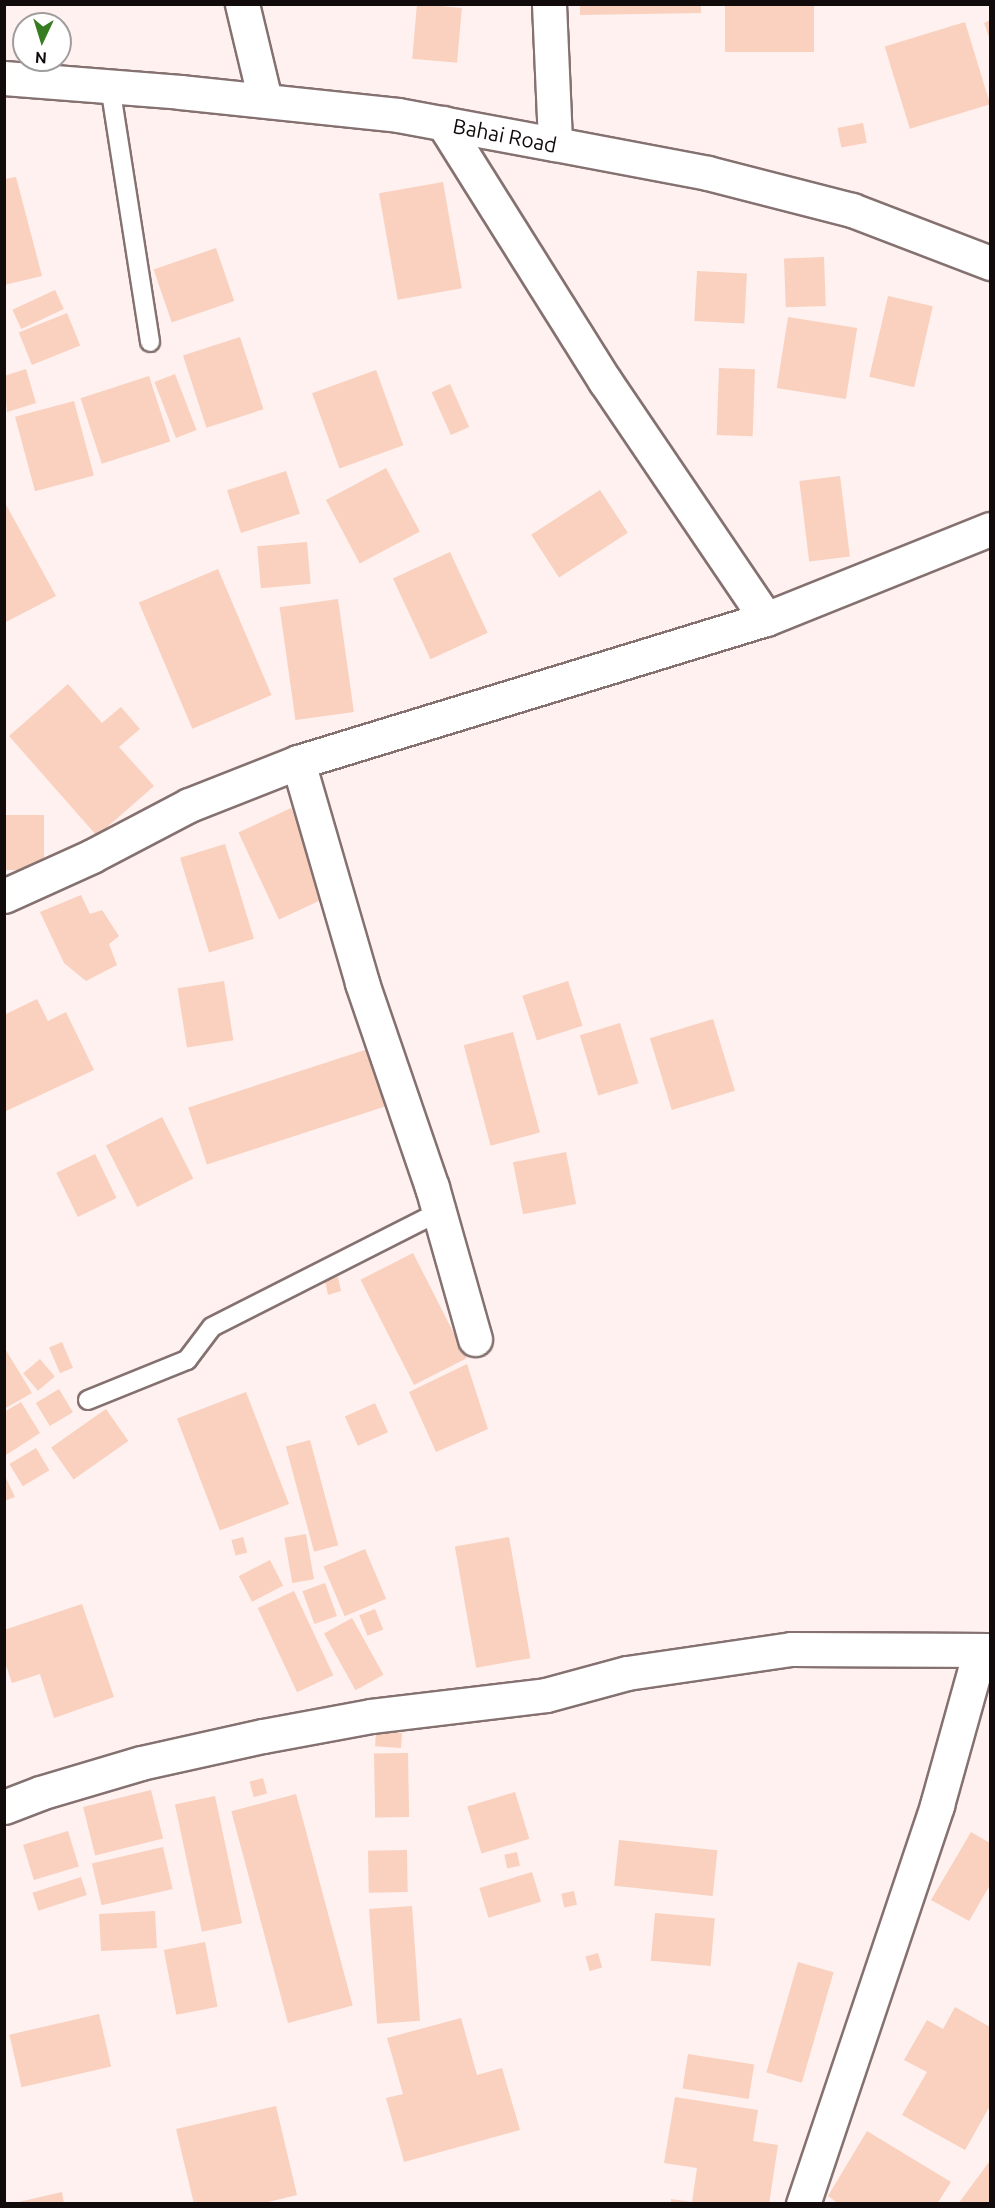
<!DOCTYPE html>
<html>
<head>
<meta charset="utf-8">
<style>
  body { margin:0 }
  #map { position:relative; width:995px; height:2208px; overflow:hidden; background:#fef1f0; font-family:Ubuntu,sans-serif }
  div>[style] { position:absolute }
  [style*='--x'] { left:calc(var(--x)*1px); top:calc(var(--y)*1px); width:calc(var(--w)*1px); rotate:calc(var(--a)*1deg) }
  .building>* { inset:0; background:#f9d1be; transform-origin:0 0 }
  .roads { filter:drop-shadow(2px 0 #847170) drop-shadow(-2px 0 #847170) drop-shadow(0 2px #847170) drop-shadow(0 -2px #847170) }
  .service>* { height:18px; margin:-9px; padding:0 9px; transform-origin:9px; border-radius:9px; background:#fff }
  .minor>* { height:33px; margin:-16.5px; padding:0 16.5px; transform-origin:16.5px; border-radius:16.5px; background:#fff }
  .tertiary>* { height:33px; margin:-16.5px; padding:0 16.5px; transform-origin:16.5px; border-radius:16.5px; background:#fff }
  span { translate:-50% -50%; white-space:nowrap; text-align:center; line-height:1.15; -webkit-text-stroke:5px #fff; paint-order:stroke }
  .street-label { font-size:21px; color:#120b0b }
  .frame { position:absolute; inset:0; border:6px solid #120b0b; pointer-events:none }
  .north { position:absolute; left:12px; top:12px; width:60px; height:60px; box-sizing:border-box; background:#fff; border:2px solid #a09d9d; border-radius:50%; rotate:184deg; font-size:16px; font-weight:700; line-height:24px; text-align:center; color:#120b0b }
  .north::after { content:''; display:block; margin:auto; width:21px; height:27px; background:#367d22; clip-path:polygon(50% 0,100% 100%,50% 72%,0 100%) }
</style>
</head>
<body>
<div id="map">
  <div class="building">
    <div style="left:417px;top:4px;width:45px;height:55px;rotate:5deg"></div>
    <div style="clip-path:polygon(580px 4px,701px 4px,701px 13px,580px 15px)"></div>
    <div style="left:725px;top:4px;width:89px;height:48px"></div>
    <div style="clip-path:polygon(990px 20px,990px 40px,984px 23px)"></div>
    <div style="left:965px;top:22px;width:86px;height:84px;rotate:73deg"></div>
    <div style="left:863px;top:123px;width:20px;height:26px;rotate:79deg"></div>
    <div style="clip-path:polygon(16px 177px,42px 276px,4px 285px,4px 179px)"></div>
    <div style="left:443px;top:182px;width:108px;height:65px;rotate:80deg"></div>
    <div style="left:216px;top:248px;width:56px;height:66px;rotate:71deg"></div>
    <div style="left:824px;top:257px;width:49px;height:40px;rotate:88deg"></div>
    <div style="left:697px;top:271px;width:50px;height:50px;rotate:3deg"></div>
    <div style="left:55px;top:290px;width:21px;height:47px;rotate:65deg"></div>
    <div style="left:888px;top:296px;width:46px;height:83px;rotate:13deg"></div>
    <div style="left:67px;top:313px;width:35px;height:52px;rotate:68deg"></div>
    <div style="left:788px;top:317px;width:70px;height:72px;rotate:9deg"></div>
    <div style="left:240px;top:337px;width:76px;height:60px;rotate:72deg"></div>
    <div style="left:719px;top:368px;width:36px;height:67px;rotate:2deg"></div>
    <div style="clip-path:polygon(26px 369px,36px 403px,7px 412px,4px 376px)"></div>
    <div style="left:376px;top:370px;width:80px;height:68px;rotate:70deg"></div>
    <div style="left:175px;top:374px;width:60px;height:22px;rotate:69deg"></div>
    <div style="left:149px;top:376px;width:69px;height:72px;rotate:72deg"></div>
    <div style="left:450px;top:384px;width:47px;height:20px;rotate:66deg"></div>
    <div style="left:74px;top:401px;width:77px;height:61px;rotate:75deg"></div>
    <div style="left:386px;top:468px;width:72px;height:68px;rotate:62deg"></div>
    <div style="left:286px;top:471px;width:45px;height:62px;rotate:72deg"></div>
    <div style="left:840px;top:476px;width:81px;height:41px;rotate:83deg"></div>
    <div style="left:600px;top:490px;width:51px;height:82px;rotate:57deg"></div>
    <div style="clip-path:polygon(4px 501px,56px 596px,4px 623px)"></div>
    <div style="left:307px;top:542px;width:42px;height:50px;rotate:85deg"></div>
    <div style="left:450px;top:552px;width:89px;height:63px;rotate:65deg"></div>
    <div style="left:218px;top:569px;width:137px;height:86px;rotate:67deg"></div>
    <div style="left:338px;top:599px;width:114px;height:59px;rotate:82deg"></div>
    <div style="clip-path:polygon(68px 684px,102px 723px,121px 707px,140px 729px,119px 747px,154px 786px,97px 836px,9px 736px)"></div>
    <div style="left:291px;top:808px;width:96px;height:58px;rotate:65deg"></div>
    <div style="left:4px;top:815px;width:40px;height:55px"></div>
    <div style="left:225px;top:844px;width:99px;height:47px;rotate:73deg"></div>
    <div style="clip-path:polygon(81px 895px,90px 914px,102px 910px,119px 936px,109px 944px,117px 965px,86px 981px,64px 963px,40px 912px)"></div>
    <div style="left:224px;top:981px;width:60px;height:47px;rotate:81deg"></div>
    <div style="left:568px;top:981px;width:47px;height:48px;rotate:72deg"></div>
    <div style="clip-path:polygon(37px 999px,48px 1021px,66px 1012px,94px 1070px,4px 1112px,4px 1015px)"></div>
    <div style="left:713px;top:1019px;width:75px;height:66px;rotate:73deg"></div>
    <div style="left:620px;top:1023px;width:63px;height:42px;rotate:73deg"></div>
    <div style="left:513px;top:1032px;width:104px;height:51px;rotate:75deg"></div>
    <div style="left:368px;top:1049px;width:60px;height:189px;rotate:72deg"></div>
    <div style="left:162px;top:1117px;width:69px;height:63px;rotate:63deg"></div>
    <div style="left:566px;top:1152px;width:53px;height:54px;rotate:79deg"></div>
    <div style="left:95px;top:1154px;width:49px;height:43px;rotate:64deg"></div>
    <div style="left:413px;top:1253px;width:118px;height:59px;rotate:63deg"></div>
    <div style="clip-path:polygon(338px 1277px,341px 1291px,328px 1295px,325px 1281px)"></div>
    <div style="left:62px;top:1342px;width:28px;height:14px;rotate:67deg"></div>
    <div style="clip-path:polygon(4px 1347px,32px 1393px,4px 1409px)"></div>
    <div style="left:40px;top:1359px;width:23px;height:22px;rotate:50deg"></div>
    <div style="clip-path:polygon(467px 1364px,488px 1429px,436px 1452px,409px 1392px)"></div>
    <div style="left:59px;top:1389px;width:27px;height:27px;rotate:59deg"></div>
    <div style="left:246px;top:1392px;width:120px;height:74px;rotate:69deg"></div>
    <div style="clip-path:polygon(21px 1402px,40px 1433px,6px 1455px,4px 1412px)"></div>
    <div style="left:375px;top:1403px;width:32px;height:33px;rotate:66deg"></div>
    <div style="left:106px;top:1409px;width:39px;height:67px;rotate:55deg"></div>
    <div style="left:310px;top:1440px;width:109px;height:25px;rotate:75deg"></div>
    <div style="left:36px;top:1448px;width:26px;height:31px;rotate:59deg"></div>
    <div style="clip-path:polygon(4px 1474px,15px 1497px,4px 1501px)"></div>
    <div style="left:306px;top:1534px;width:46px;height:22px;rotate:80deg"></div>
    <div style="left:243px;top:1537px;width:16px;height:12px;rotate:75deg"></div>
    <div style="left:509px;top:1537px;width:123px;height:55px;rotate:80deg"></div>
    <div style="left:365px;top:1549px;width:54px;height:45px;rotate:67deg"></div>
    <div style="left:270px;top:1560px;width:29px;height:35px;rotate:63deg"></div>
    <div style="left:325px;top:1583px;width:35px;height:24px;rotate:70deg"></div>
    <div style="left:294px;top:1591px;width:93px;height:40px;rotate:65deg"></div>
    <div style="clip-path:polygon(82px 1604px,114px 1697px,54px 1718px,40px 1674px,12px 1683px,4px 1660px,4px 1630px)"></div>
    <div style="left:375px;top:1609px;width:22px;height:17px;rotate:68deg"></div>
    <div style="left:352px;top:1618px;width:65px;height:32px;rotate:61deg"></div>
    <div style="left:402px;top:1733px;width:15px;height:26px;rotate:94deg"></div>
    <div style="left:408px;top:1753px;width:64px;height:34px;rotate:89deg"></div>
    <div style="left:263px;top:1778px;width:16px;height:14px;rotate:75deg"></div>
    <div style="left:151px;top:1790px;width:50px;height:70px;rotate:76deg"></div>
    <div style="left:515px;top:1792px;width:49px;height:50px;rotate:73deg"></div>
    <div style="left:296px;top:1794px;width:219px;height:67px;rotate:75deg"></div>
    <div style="left:215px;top:1796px;width:130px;height:41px;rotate:78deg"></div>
    <div style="left:68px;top:1831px;width:37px;height:47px;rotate:73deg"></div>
    <div style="clip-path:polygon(971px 1832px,990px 1843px,990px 1885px,969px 1921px,931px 1900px)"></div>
    <div style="left:619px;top:1840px;width:99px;height:46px;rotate:6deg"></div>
    <div style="left:163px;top:1847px;width:43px;height:73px;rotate:77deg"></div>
    <div style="left:407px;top:1850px;width:42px;height:39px;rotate:89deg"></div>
    <div style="left:517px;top:1852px;width:14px;height:13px;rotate:78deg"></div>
    <div style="left:532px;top:1872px;width:31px;height:55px;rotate:73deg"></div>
    <div style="left:81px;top:1877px;width:19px;height:51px;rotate:72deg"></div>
    <div style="left:574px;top:1891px;width:14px;height:13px;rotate:78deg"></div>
    <div style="left:412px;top:1906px;width:115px;height:43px;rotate:86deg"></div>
    <div style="left:155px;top:1911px;width:37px;height:56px;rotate:87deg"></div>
    <div style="left:655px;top:1913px;width:60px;height:48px;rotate:5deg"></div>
    <div style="left:205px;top:1942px;width:66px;height:42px;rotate:79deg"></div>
    <div style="left:598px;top:1953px;width:15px;height:13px;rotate:74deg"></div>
    <div style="left:798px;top:1962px;width:37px;height:115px;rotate:16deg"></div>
    <div style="clip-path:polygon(955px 2007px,990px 2027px,990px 2106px,965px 2150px,902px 2115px,927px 2072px,904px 2060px,927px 2020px,943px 2029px)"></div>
    <div style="left:99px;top:2014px;width:54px;height:92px;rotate:77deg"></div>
    <div style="clip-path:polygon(461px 2018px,477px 2075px,502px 2068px,520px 2130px,404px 2162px,386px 2098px,403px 2094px,387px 2038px)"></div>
    <div style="left:688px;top:2054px;width:67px;height:35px;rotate:9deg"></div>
    <div style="clip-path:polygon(675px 2097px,758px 2110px,753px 2141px,778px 2145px,769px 2204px,671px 2204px,671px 2199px,692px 2202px,697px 2168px,664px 2163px)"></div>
    <div style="clip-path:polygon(276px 2106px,297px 2195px,260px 2204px,194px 2204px,176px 2129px)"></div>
    <div style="clip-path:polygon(867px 2131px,951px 2182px,937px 2204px,839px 2204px,828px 2196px)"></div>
    <div style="clip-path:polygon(989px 2162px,990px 2204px,958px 2204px)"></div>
    <div style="clip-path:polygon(62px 2192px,64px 2204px,14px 2204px,14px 2203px)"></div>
  </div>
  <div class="roads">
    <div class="service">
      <div style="--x:110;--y:86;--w:259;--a:81.1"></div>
      <div style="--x:88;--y:1400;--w:107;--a:-22"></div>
      <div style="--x:187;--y:1360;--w:41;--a:-52.9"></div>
      <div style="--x:212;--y:1327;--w:254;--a:-26.9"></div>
    </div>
    <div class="minor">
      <div style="--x:242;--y:4;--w:99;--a:76.5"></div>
      <div style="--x:549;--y:4;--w:140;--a:87.5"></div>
      <div style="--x:443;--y:123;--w:305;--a:57.9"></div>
      <div style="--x:605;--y:381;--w:287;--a:55.9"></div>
      <div style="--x:298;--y:762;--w:230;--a:73.8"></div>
      <div style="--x:362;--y:983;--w:216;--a:71.1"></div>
      <div style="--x:432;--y:1187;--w:158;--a:74.2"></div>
      <div style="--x:4;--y:896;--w:97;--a:-24.4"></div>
      <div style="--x:92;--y:856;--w:110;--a:-27.7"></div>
      <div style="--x:189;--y:805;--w:117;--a:-21.5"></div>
      <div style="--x:298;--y:762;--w:489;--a:-17"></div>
      <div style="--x:766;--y:619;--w:241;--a:-21.9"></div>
      <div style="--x:4;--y:1807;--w:39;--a:-21"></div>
      <div style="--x:40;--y:1793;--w:105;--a:-16.5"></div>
      <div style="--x:141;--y:1763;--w:125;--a:-12.5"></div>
      <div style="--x:263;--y:1736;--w:110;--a:-10.5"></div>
      <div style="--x:371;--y:1716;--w:176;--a:-6.8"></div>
      <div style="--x:546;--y:1695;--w:84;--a:-15.2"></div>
      <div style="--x:627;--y:1673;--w:166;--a:-8.3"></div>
      <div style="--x:791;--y:1649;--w:199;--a:0.3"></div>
      <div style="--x:803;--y:2204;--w:421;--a:-71.4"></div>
      <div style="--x:937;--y:1805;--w:160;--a:-74.4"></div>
    </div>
    <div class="tertiary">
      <div style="--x:4;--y:78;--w:177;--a:4.5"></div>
      <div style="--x:180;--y:92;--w:219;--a:6"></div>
      <div style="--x:398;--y:115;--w:160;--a:10.5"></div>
      <div style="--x:555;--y:144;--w:156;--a:10.7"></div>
      <div style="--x:708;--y:173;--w:149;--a:14.4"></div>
      <div style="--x:852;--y:210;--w:148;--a:21"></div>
    </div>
  </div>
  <div class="street-label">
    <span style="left:505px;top:135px;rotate:11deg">Bahai Road</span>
  </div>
  <div class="frame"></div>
  <div class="north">N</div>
</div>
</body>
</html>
